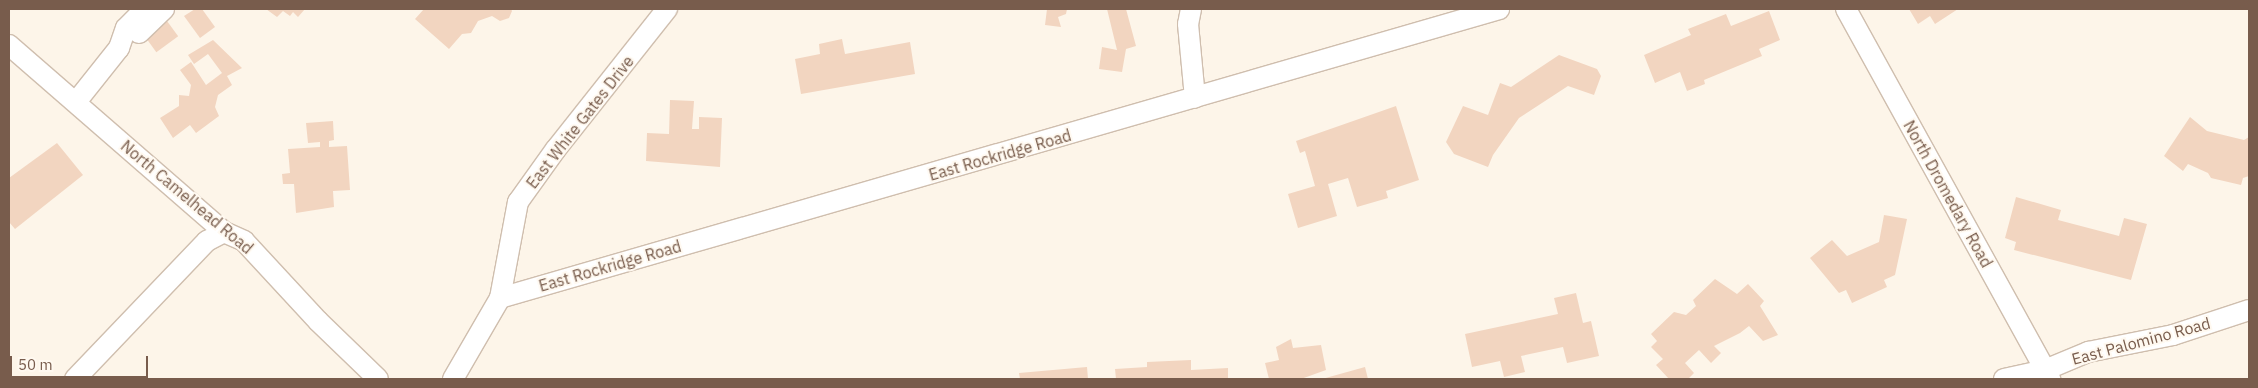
<!DOCTYPE html>
<html>
<head>
<meta charset="utf-8">
<style>
  body { margin:0 }
  #map { position:relative; width:2258px; height:388px; overflow:hidden; background:#fdf5e9; font-family:"IBM Plex Sans",sans-serif }
  div>[style] { position:absolute }
  [style*='--x'] { left:calc(var(--x)*1px); top:calc(var(--y)*1px); width:calc(var(--w)*1px); rotate:calc(var(--a)*1deg) }
  .building>* { inset:0; background:#f2d5c0; transform-origin:0 0 }
  .roads { filter:drop-shadow(1px 0 #cfbeae) drop-shadow(-1px 0 #cfbeae) drop-shadow(0 1px #cfbeae) drop-shadow(0 -1px #cfbeae) }
  .minor>* { height:20px; margin:-10px; padding:0 10px; transform-origin:10px; border-radius:10px; background:#fff }
  span { translate:-50% -50%; white-space:nowrap; text-align:center; line-height:1.15; -webkit-text-stroke:4px #fff9f0; paint-order:stroke }
  .street-label { font-size:16px; color:#785c4c }
  .frame { position:absolute; inset:0; border:10px solid #785c4c; pointer-events:none }
  .scale { position:absolute; left:10px; top:356px; width:138px; height:22px; box-sizing:border-box; border:2px solid #785c4c; border-top:0; padding-left:6px; font-size:15px; line-height:18px; white-space:nowrap; color:#785c4c; -webkit-text-stroke:4px #fff9f0; paint-order:stroke }
</style>
</head>
<body>
<div id="map">
  <div class="building">
    <div style="clip-path:polygon(195px 9px,202px 9px,215px 27px,200px 38px,184px 16px)"></div>
    <div style="clip-path:polygon(266px 9px,305px 9px,298px 17px,293px 12px,290px 16px,283px 11px,277px 17px)"></div>
    <div style="clip-path:polygon(424px 9px,511px 9px,512px 11px,509px 18px,500px 21px,492px 16px,478px 21px,471px 33px,462px 34px,449px 49px,415px 19px)"></div>
    <div style="clip-path:polygon(1047px 9px,1067px 9px,1066px 14px,1058px 17px,1061px 27px,1045px 25px)"></div>
    <div style="clip-path:polygon(1107px 9px,1126px 9px,1136px 46px,1126px 49px,1122px 72px,1099px 69px,1102px 47px,1117px 50px)"></div>
    <div style="clip-path:polygon(1909px 9px,1958px 9px,1935px 24px,1930px 16px,1918px 24px)"></div>
    <div style="clip-path:polygon(1769px 11px,1780px 40px,1759px 49px,1762px 56px,1704px 80px,1705px 84px,1687px 91px,1680px 72px,1655px 83px,1644px 55px,1691px 35px,1688px 29px,1726px 14px,1731px 26px)"></div>
    <div style="left:167px;top:21px;width:19px;height:27px;rotate:54deg"></div>
    <div style="clip-path:polygon(842px 39px,845px 54px,910px 42px,915px 74px,801px 94px,795px 59px,820px 54px,819px 44px)"></div>
    <div style="clip-path:polygon(213px 40px,242px 68px,227px 76px,232px 85px,218px 95px,215px 107px,219px 116px,196px 133px,190px 125px,173px 138px,160px 118px,179px 106px,179px 95px,189px 96px,191px 85px,180px 70px,191px 62px,206px 85px,222px 73px,208px 54px,194px 64px,188px 55px)"></div>
    <div style="clip-path:polygon(1559px 55px,1597px 69px,1601px 76px,1594px 95px,1568px 86px,1519px 118px,1493px 155px,1488px 167px,1454px 154px,1446px 142px,1463px 106px,1488px 115px,1500px 83px,1511px 87px)"></div>
    <div style="clip-path:polygon(670px 100px,694px 101px,692px 129px,699px 129px,699px 117px,722px 118px,720px 167px,646px 161px,647px 133px,669px 134px)"></div>
    <div style="clip-path:polygon(1396px 106px,1419px 180px,1386px 191px,1388px 198px,1357px 207px,1348px 178px,1328px 184px,1337px 216px,1298px 228px,1288px 194px,1315px 186px,1305px 151px,1300px 153px,1296px 141px)"></div>
    <div style="clip-path:polygon(2190px 117px,2207px 131px,2244px 140px,2249px 137px,2249px 176px,2243px 178px,2241px 185px,2211px 178px,2208px 173px,2188px 164px,2183px 171px,2164px 156px)"></div>
    <div style="clip-path:polygon(333px 121px,334px 140px,329px 141px,329px 147px,347px 146px,350px 190px,333px 191px,334px 207px,296px 213px,294px 184px,283px 184px,282px 174px,290px 173px,288px 149px,320px 147px,320px 142px,308px 143px,306px 123px)"></div>
    <div style="clip-path:polygon(57px 143px,83px 175px,15px 229px,9px 222px,9px 178px)"></div>
    <div style="clip-path:polygon(2016px 197px,2061px 210px,2058px 220px,2119px 236px,2124px 218px,2147px 224px,2131px 280px,2014px 250px,2016px 242px,2005px 238px)"></div>
    <div style="clip-path:polygon(1884px 215px,1907px 219px,1895px 275px,1884px 280px,1887px 287px,1852px 303px,1846px 290px,1839px 293px,1810px 258px,1832px 240px,1847px 256px,1879px 242px)"></div>
    <div style="clip-path:polygon(1715px 279px,1737px 294px,1748px 284px,1764px 301px,1760px 306px,1778px 335px,1763px 341px,1749px 326px,1740px 333px,1714px 346px,1721px 353px,1711px 363px,1699px 350px,1685px 363px,1694px 373px,1688px 379px,1669px 379px,1656px 365px,1663px 359px,1651px 347px,1657px 341px,1651px 334px,1674px 312px,1686px 315px,1696px 306px,1693px 300px)"></div>
    <div style="clip-path:polygon(1576px 293px,1583px 323px,1591px 321px,1599px 356px,1567px 363px,1563px 347px,1521px 356px,1525px 372px,1504px 377px,1500px 361px,1472px 367px,1465px 334px,1558px 314px,1554px 298px)"></div>
    <div style="clip-path:polygon(1291px 339px,1293px 348px,1321px 345px,1326px 370px,1301px 379px,1269px 379px,1265px 363px,1279px 360px,1276px 347px)"></div>
    <div style="clip-path:polygon(1191px 360px,1191px 370px,1228px 368px,1228px 379px,1116px 379px,1115px 369px,1147px 367px,1147px 362px)"></div>
    <div style="clip-path:polygon(1087px 367px,1088px 379px,1020px 379px,1019px 373px)"></div>
    <div style="clip-path:polygon(1365px 367px,1368px 379px,1322px 379px)"></div>
  </div>
  <div class="roads">
    <div class="minor">
      <div style="--x:1191;--y:9;--w:15;--a:101"></div>
      <div style="--x:1188;--y:24;--w:74;--a:84.6"></div>
      <div style="--x:1846;--y:9;--w:423;--a:61.1"></div>
      <div style="--x:139;--y:33;--w:35;--a:-44"></div>
      <div style="--x:9;--y:45;--w:285;--a:41"></div>
      <div style="--x:224;--y:232;--w:22;--a:24"></div>
      <div style="--x:244;--y:241;--w:109;--a:47.2"></div>
      <div style="--x:318;--y:321;--w:83;--a:44"></div>
      <div style="--x:76;--y:102;--w:69;--a:-51.5"></div>
      <div style="--x:119;--y:48;--w:21;--a:-71"></div>
      <div style="--x:126;--y:28;--w:27;--a:-45"></div>
      <div style="--x:500;--y:298;--w:1040;--a:-16.13"></div>
      <div style="--x:75;--y:379;--w:191;--a:-46.3"></div>
      <div style="--x:207;--y:241;--w:19;--a:-28"></div>
      <div style="--x:453;--y:379;--w:94;--a:-59.9"></div>
      <div style="--x:500;--y:298;--w:98;--a:-79.4"></div>
      <div style="--x:518;--y:202;--w:65;--a:-54.4"></div>
      <div style="--x:556;--y:149;--w:179;--a:-51.6"></div>
      <div style="--x:2004;--y:379;--w:42;--a:-12.4"></div>
      <div style="--x:2045;--y:370;--w:47;--a:-22.7"></div>
      <div style="--x:2088;--y:352;--w:87;--a:-11.3"></div>
      <div style="--x:2173;--y:335;--w:80;--a:-18.2"></div>
    </div>
  </div>
  <div class="street-label">
    <span style="left:580px;top:122px;rotate:-52deg">East White Gates Drive</span>
    <span style="left:1000px;top:155px;rotate:-16deg">East Rockridge Road</span>
    <span style="left:1948px;top:194px;rotate:61deg">North Dromedary Road</span>
    <span style="left:187px;top:197px;rotate:40deg">North Camelhead Road</span>
    <span style="left:610px;top:266px;rotate:-16deg">East Rockridge Road</span>
    <span style="left:2141px;top:341px;rotate:-15deg">East Palomino Road</span>
  </div>
  <div class="frame"></div>
  <div class="scale">50 m</div>
</div>
</body>
</html>
